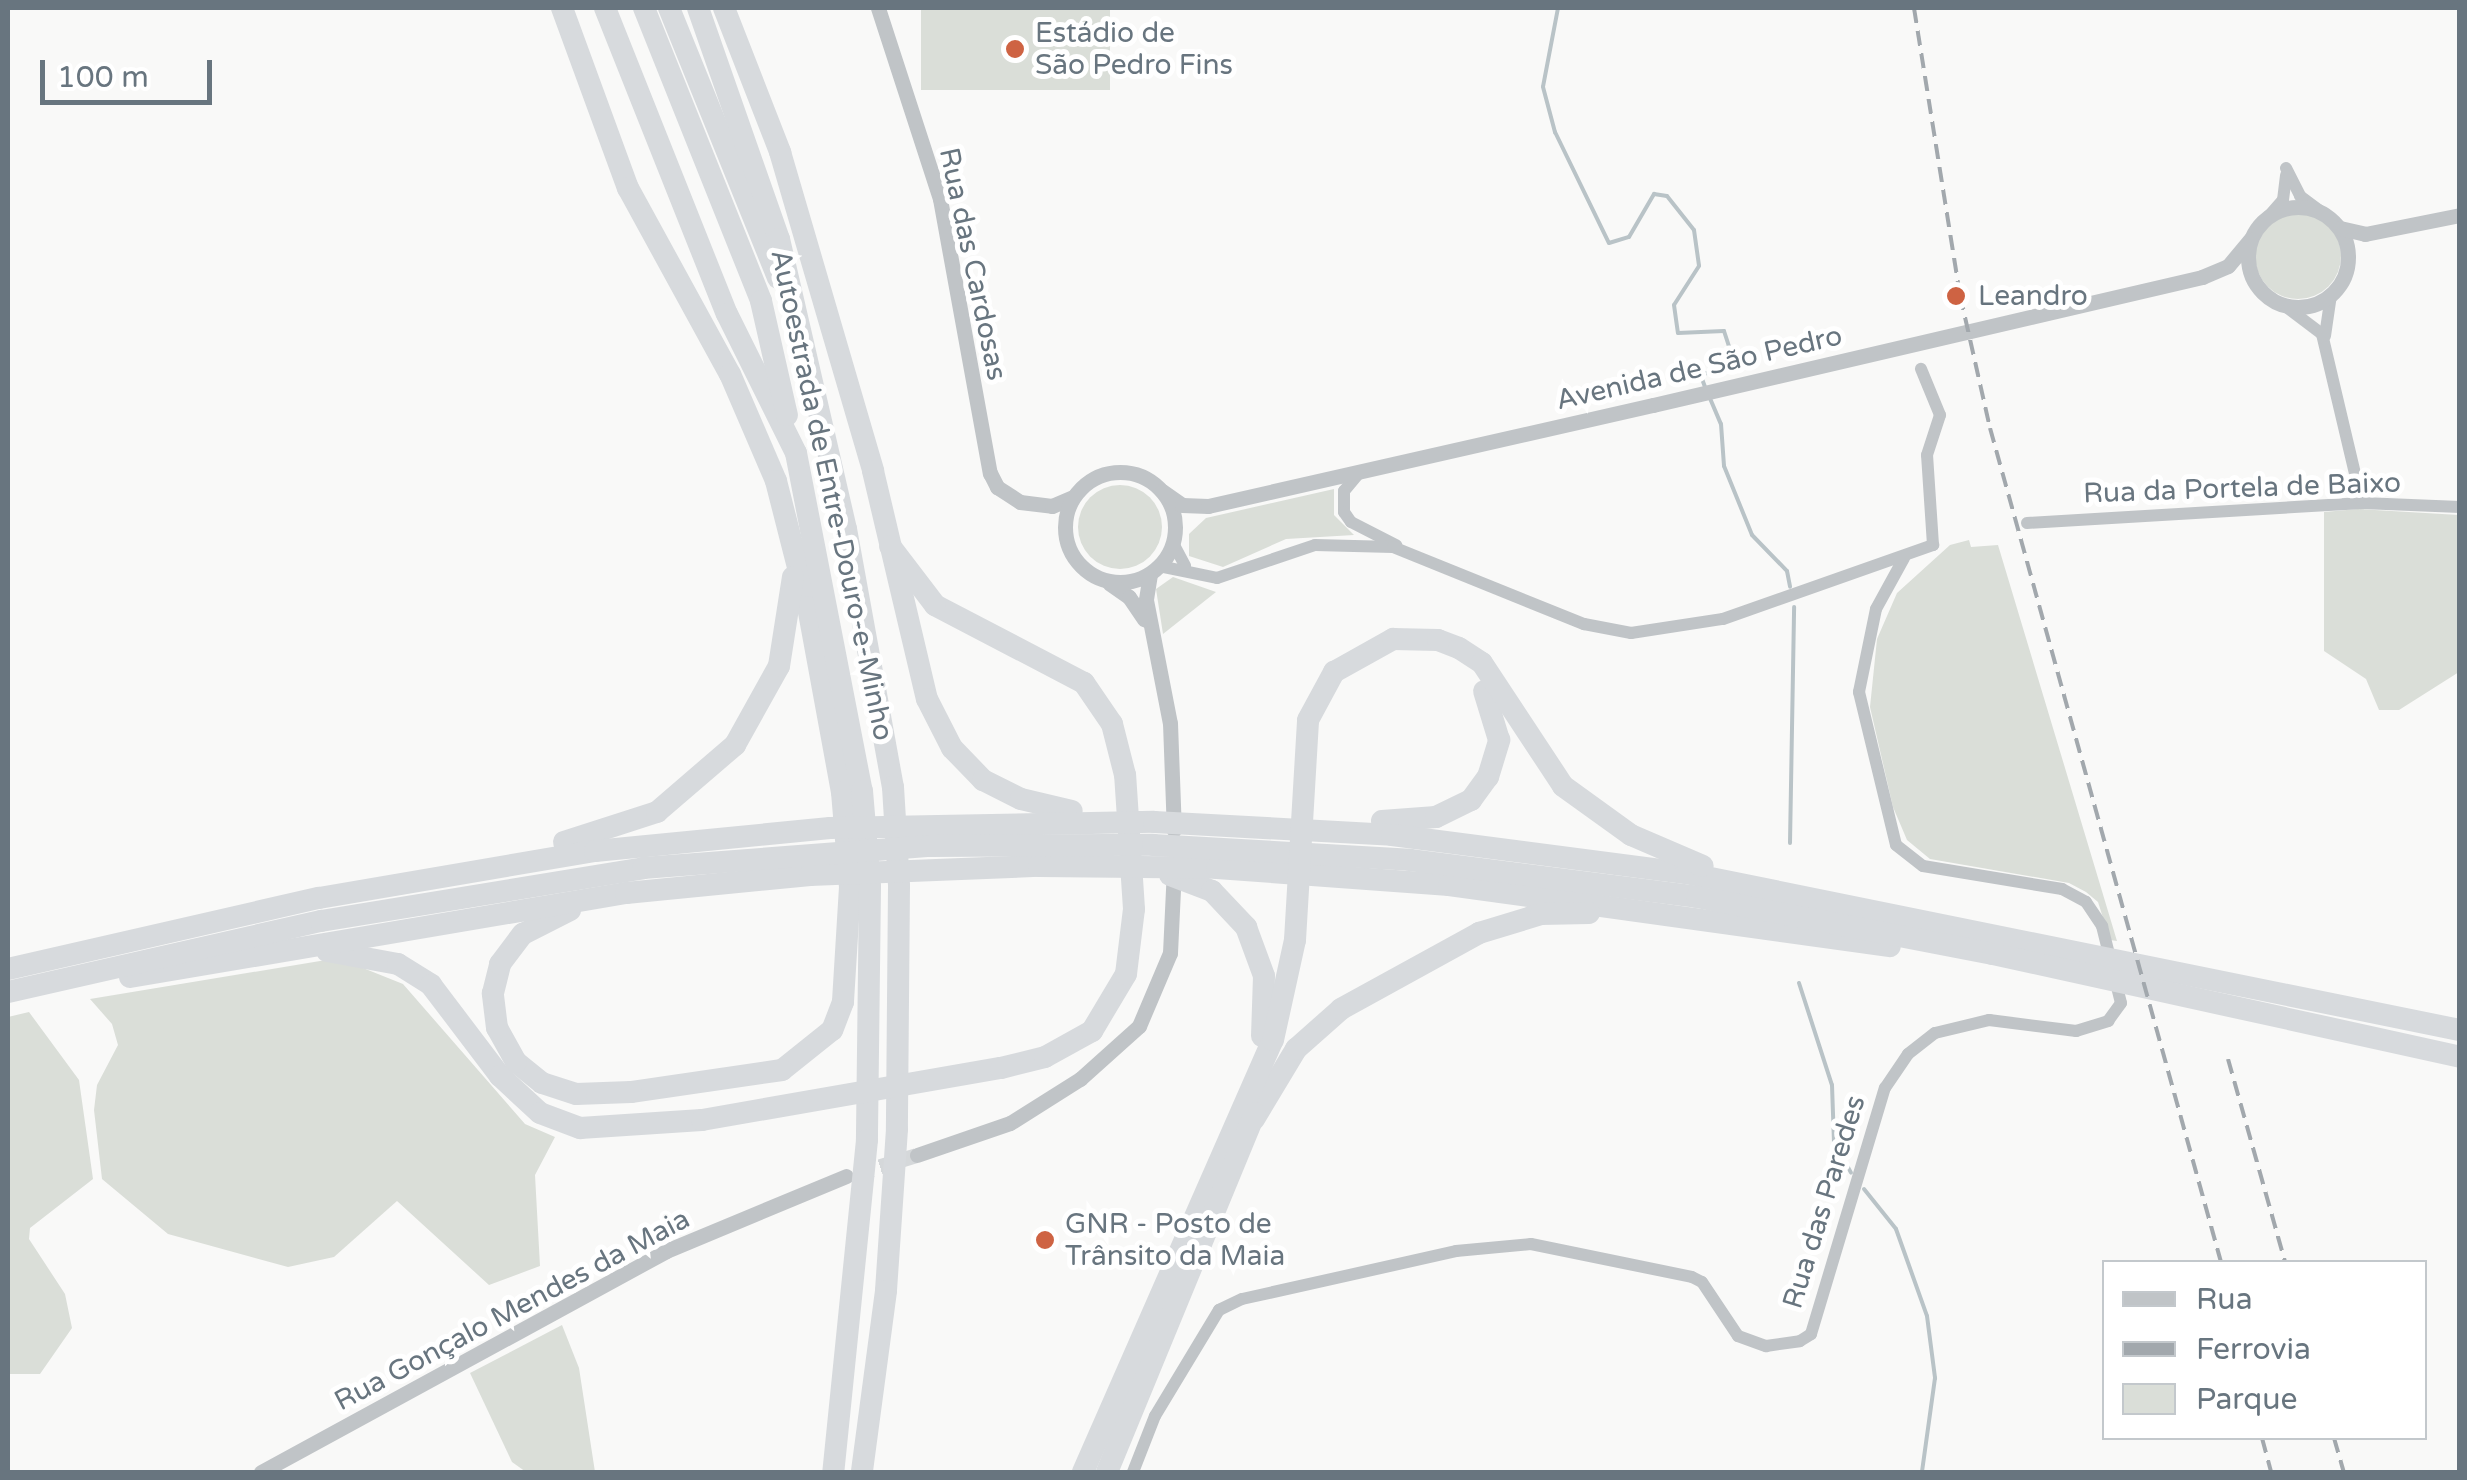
<!DOCTYPE html>
<html>
<head>
<meta charset="utf-8">
<style>
  body { margin:0 }
  #map { position:relative; width:2467px; height:1480px; overflow:hidden; background:#f9f9f8; font-family:"Varela Round",sans-serif }
  div>[style] { position:absolute }
  [style*='--x'] { left:calc(var(--x)*1px); top:calc(var(--y)*1px); width:calc(var(--w)*1px); rotate:calc(var(--a)*1deg) }
  .green>* { inset:0; background:#daded8; transform-origin:0 0 }
  .round { border-radius:50% }
  .stream>* { height:4px; margin:-2px; padding:0 2px; transform-origin:2px; border-radius:2px; background:#b9c3c7 }
  .tertiary-tunnel>* { height:15px; margin-top:-7.5px; transform-origin:0; background:repeating-linear-gradient(90deg,#d5d8da 0 15px,transparent 0 23px) }
  .minor>* { height:12px; margin:-6px; padding:0 6px; transform-origin:6px; border-radius:6px; background:#c0c4c7 }
  .tertiary>* { height:15px; margin:-7.5px; padding:0 7.5px; transform-origin:7.5px; border-radius:7.5px; background:#c0c4c7 }
  .tertiary>.ring { margin:-7.5px; padding:0; box-sizing:content-box; background:none; border:15px solid #c0c4c7; border-radius:50% }
  .motorway>* { height:22px; margin:-11px; padding:0 11px; transform-origin:11px; border-radius:11px; background:#d7dadd }
  .rail>* { height:4px; margin-top:-2px; transform-origin:0; background:repeating-linear-gradient(90deg,#a2a8ad 0 15px,transparent 0 23px) }
  .dots>* { width:28px; height:28px; translate:-50% -50%; box-sizing:border-box; border:5px solid #fff; border-radius:50% }
  span { translate:-50% -50%; white-space:nowrap; text-align:center; line-height:1.15; -webkit-text-stroke:10px #fff; paint-order:stroke }
  .poi-label { font-size:28px; color:#68757f }
  .left { translate:0 -50%; text-align:left }
  .street-label { font-size:28px; color:#68757f }
  .frame { position:absolute; inset:0; border:10px solid #68757f; pointer-events:none }
  .legend { position:absolute; left:2102px; top:1260px; width:325px; height:180px; box-sizing:border-box; background:#fff; border:2px solid #c3c8cc; margin:0; padding:12px 18px; list-style:none; font-size:30px; color:#68757f }
  .legend li { display:flex; align-items:center; gap:20px; height:50px }
  .legend b { width:50px; border:2px solid #c3c8cc }
  .scale { position:absolute; left:40px; top:60px; width:172px; height:45px; box-sizing:border-box; border:5px solid #68757f; border-top:0; padding-left:12px; font-size:30px; line-height:35px; white-space:nowrap; color:#68757f; -webkit-text-stroke:8px #fff; paint-order:stroke }
</style>
</head>
<body>
<div id="map">
  <div class="green">
    <div style="left:921px;top:8px;width:189px;height:82px"></div>
    <div class="round" style="left:2255px;top:213px;width:86px;height:86px"></div>
    <div class="round" style="left:1078px;top:485px;width:84px;height:84px"></div>
    <div style="clip-path:polygon(1334px 489px,1334px 515px,1354px 535px,1286px 539px,1223px 567px,1189px 556px,1189px 534px,1206px 518px)"></div>
    <div style="clip-path:polygon(2358px 509px,2459px 515px,2459px 672px,2399px 710px,2379px 710px,2366px 679px,2324px 651px,2324px 512px)"></div>
    <div style="clip-path:polygon(1969px 540px,1971px 547px,1998px 545px,2117px 941px,2110px 940px,2098px 902px,2086px 892px,2069px 883px,1930px 859px,1907px 840px,1893px 807px,1870px 707px,1877px 639px,1897px 593px,1950px 545px)"></div>
    <div style="clip-path:polygon(1173px 577px,1216px 592px,1163px 634px,1156px 589px)"></div>
    <div style="clip-path:polygon(338px 958px,403px 984px,525px 1124px,555px 1137px,535px 1175px,540px 1266px,489px 1285px,397px 1201px,334px 1257px,288px 1267px,168px 1234px,102px 1179px,94px 1110px,97px 1085px,118px 1045px,112px 1024px,90px 999px)"></div>
    <div style="clip-path:polygon(29px 1012px,79px 1080px,93px 1179px,30px 1228px,29px 1239px,65px 1294px,72px 1328px,40px 1374px,8px 1374px,8px 1017px)"></div>
    <div style="clip-path:polygon(562px 1325px,579px 1368px,595px 1472px,526px 1472px,512px 1462px,470px 1373px)"></div>
  </div>
  <div class="stream">
    <div style="--x:1558;--y:8;--w:80;--a:100.8"></div>
    <div style="--x:1543;--y:87;--w:47;--a:75.1"></div>
    <div style="--x:1555;--y:132;--w:123;--a:64.1"></div>
    <div style="--x:1609;--y:243;--w:21;--a:-17"></div>
    <div style="--x:1629;--y:237;--w:50;--a:-59.8"></div>
    <div style="--x:1654;--y:194;--w:13;--a:9"></div>
    <div style="--x:1667;--y:196;--w:43;--a:51.5"></div>
    <div style="--x:1694;--y:230;--w:36;--a:82"></div>
    <div style="--x:1699;--y:266;--w:46;--a:122.7"></div>
    <div style="--x:1674;--y:305;--w:28;--a:82"></div>
    <div style="--x:1678;--y:333;--w:46;--a:-2.5"></div>
    <div style="--x:1724;--y:331;--w:32;--a:72"></div>
    <div style="--x:1734;--y:361;--w:36;--a:156"></div>
    <div style="--x:1701;--y:376;--w:12;--a:70"></div>
    <div style="--x:1709;--y:396;--w:30;--a:67"></div>
    <div style="--x:1721;--y:424;--w:42;--a:85.9"></div>
    <div style="--x:1724;--y:466;--w:74;--a:67.9"></div>
    <div style="--x:1752;--y:535;--w:50;--a:45.8"></div>
    <div style="--x:1787;--y:571;--w:16;--a:79"></div>
    <div style="--x:1790;--y:843;--w:236;--a:-89"></div>
    <div style="--x:1799;--y:983;--w:107;--a:72.1"></div>
    <div style="--x:1832;--y:1085;--w:57;--a:88"></div>
    <div style="--x:1834;--y:1142;--w:35;--a:61"></div>
    <div style="--x:1864;--y:1189;--w:51;--a:51.3"></div>
    <div style="--x:1896;--y:1229;--w:92;--a:70.4"></div>
    <div style="--x:1927;--y:1316;--w:63;--a:82.6"></div>
    <div style="--x:1935;--y:1378;--w:95;--a:97.9"></div>
  </div>
  <div class="tertiary-tunnel">
    <div style="--x:858;--y:1173;--w:62;--a:-17"></div>
  </div>
  <div class="minor">
    <div style="--x:2286;--y:168;--w:31;--a:63"></div>
    <div style="--x:2300;--y:196;--w:26;--a:37"></div>
    <div style="--x:2269;--y:216;--w:21;--a:-49"></div>
    <div style="--x:2283;--y:200;--w:25;--a:-83"></div>
    <div style="--x:2285;--y:306;--w:46;--a:37.1"></div>
    <div style="--x:2322;--y:334;--w:174;--a:76.7"></div>
    <div style="--x:2325;--y:336;--w:41;--a:-81.7"></div>
    <div style="--x:1360;--y:472;--w:25;--a:130"></div>
    <div style="--x:1344;--y:491;--w:21;--a:90"></div>
    <div style="--x:1344;--y:512;--w:12;--a:55"></div>
    <div style="--x:1351;--y:522;--w:51;--a:27.1"></div>
    <div style="--x:2027;--y:523;--w:336;--a:-3.4"></div>
    <div style="--x:2362;--y:503;--w:98;--a:2.3"></div>
    <div style="--x:1173;--y:543;--w:26;--a:62"></div>
    <div style="--x:1904;--y:558;--w:58;--a:118.8"></div>
    <div style="--x:1876;--y:609;--w:85;--a:101.6"></div>
    <div style="--x:1859;--y:692;--w:157;--a:76.4"></div>
    <div style="--x:1896;--y:845;--w:34;--a:38"></div>
    <div style="--x:1923;--y:866;--w:141;--a:9.4"></div>
    <div style="--x:2062;--y:889;--w:27;--a:28"></div>
    <div style="--x:2086;--y:902;--w:29;--a:56"></div>
    <div style="--x:2102;--y:926;--w:34;--a:76"></div>
    <div style="--x:1159;--y:566;--w:59;--a:11.7"></div>
    <div style="--x:1217;--y:578;--w:103;--a:-18.6"></div>
    <div style="--x:1315;--y:545;--w:78;--a:1.5"></div>
    <div style="--x:1393;--y:547;--w:206;--a:22"></div>
    <div style="--x:1584;--y:624;--w:48;--a:10.8"></div>
    <div style="--x:1631;--y:633;--w:93;--a:-8.7"></div>
    <div style="--x:1723;--y:619;--w:223;--a:-19.4"></div>
    <div style="--x:1933;--y:545;--w:90;--a:-93.8"></div>
    <div style="--x:1927;--y:455;--w:42;--a:-72"></div>
    <div style="--x:1940;--y:415;--w:50;--a:-112.4"></div>
    <div style="--x:1133;--y:1472;--w:60;--a:-68.6"></div>
    <div style="--x:1155;--y:1416;--w:124;--a:-58.9"></div>
    <div style="--x:1219;--y:1310;--w:25;--a:-26"></div>
    <div style="--x:1242;--y:1299;--w:219;--a:-12.6"></div>
    <div style="--x:1456;--y:1251;--w:75;--a:-5.3"></div>
    <div style="--x:1531;--y:1244;--w:164;--a:11.6"></div>
    <div style="--x:1692;--y:1277;--w:11;--a:27"></div>
    <div style="--x:1702;--y:1282;--w:65;--a:56.3"></div>
    <div style="--x:1738;--y:1336;--w:30;--a:20"></div>
    <div style="--x:1766;--y:1346;--w:34;--a:-8"></div>
    <div style="--x:1800;--y:1341;--w:13;--a:-32"></div>
    <div style="--x:1811;--y:1334;--w:257;--a:-73.3"></div>
    <div style="--x:1885;--y:1088;--w:41;--a:-55.9"></div>
    <div style="--x:1908;--y:1054;--w:34;--a:-38"></div>
    <div style="--x:1935;--y:1033;--w:56;--a:-13.5"></div>
    <div style="--x:1989;--y:1020;--w:88;--a:7.2"></div>
    <div style="--x:2076;--y:1031;--w:34;--a:-17"></div>
    <div style="--x:2108;--y:1021;--w:22;--a:-54"></div>
    <div style="--x:2121;--y:1003;--w:25;--a:-104"></div>
  </div>
  <div class="tertiary">
    <div style="--x:878;--y:8;--w:201;--a:72"></div>
    <div style="--x:940;--y:199;--w:279;--a:79.7"></div>
    <div style="--x:990;--y:473;--w:16;--a:63"></div>
    <div style="--x:997;--y:487;--w:27;--a:33"></div>
    <div style="--x:1020;--y:502;--w:32;--a:7"></div>
    <div style="--x:1052;--y:506;--w:23;--a:-23"></div>
    <div class="ring" style="left:2248px;top:207px;width:85px;height:85px"></div>
    <div style="--x:2340;--y:228;--w:26;--a:13"></div>
    <div style="--x:2365;--y:234;--w:97;--a:-11.3"></div>
    <div class="ring" style="left:1065px;top:472px;width:95px;height:95px"></div>
    <div style="--x:1162;--y:491;--w:24;--a:35"></div>
    <div style="--x:1182;--y:505;--w:26;--a:2"></div>
    <div style="--x:1208;--y:506;--w:456;--a:-12.8"></div>
    <div style="--x:1653;--y:405;--w:564;--a:-13.12"></div>
    <div style="--x:2202;--y:277;--w:28;--a:-23"></div>
    <div style="--x:2228;--y:266;--w:35;--a:-50"></div>
    <div style="--x:1150;--y:574;--w:26;--a:99"></div>
    <div style="--x:1146;--y:600;--w:125;--a:79"></div>
    <div style="--x:1170;--y:723;--w:107;--a:87.9"></div>
    <div style="--x:1109;--y:583;--w:24;--a:35"></div>
    <div style="--x:1129;--y:597;--w:27;--a:56"></div>
    <div style="--x:917;--y:1155;--w:98;--a:-19"></div>
    <div style="--x:1010;--y:1123;--w:83;--a:-32.2"></div>
    <div style="--x:1080;--y:1079;--w:79;--a:-41.9"></div>
    <div style="--x:1139;--y:1026;--w:79;--a:-67"></div>
    <div style="--x:1170;--y:953;--w:85;--a:-87.3"></div>
    <div style="--x:261;--y:1472;--w:461;--a:-28.6"></div>
    <div style="--x:666;--y:1251;--w:195;--a:-22.6"></div>
  </div>
  <div class="motorway">
    <div style="--x:562;--y:8;--w:192;--a:69.9"></div>
    <div style="--x:628;--y:188;--w:212;--a:61.3"></div>
    <div style="--x:730;--y:374;--w:116;--a:66.7"></div>
    <div style="--x:776;--y:481;--w:130;--a:75.7"></div>
    <div style="--x:808;--y:607;--w:188;--a:79.6"></div>
    <div style="--x:842;--y:792;--w:95;--a:85.2"></div>
    <div style="--x:850;--y:887;--w:115;--a:93.5"></div>
    <div style="--x:843;--y:1002;--w:30;--a:111"></div>
    <div style="--x:832;--y:1030;--w:64;--a:141.3"></div>
    <div style="--x:782;--y:1070;--w:153;--a:171.7"></div>
    <div style="--x:631;--y:1092;--w:55;--a:177.9"></div>
    <div style="--x:576;--y:1094;--w:36;--a:-162"></div>
    <div style="--x:542;--y:1083;--w:33;--a:-141"></div>
    <div style="--x:516;--y:1062;--w:39;--a:-119"></div>
    <div style="--x:497;--y:1028;--w:35;--a:-97"></div>
    <div style="--x:493;--y:993;--w:30;--a:-76"></div>
    <div style="--x:500;--y:964;--w:38;--a:-53"></div>
    <div style="--x:523;--y:934;--w:53;--a:-27.1"></div>
    <div style="--x:605;--y:8;--w:329;--a:68.3"></div>
    <div style="--x:727;--y:314;--w:155;--a:63.6"></div>
    <div style="--x:796;--y:453;--w:344;--a:79"></div>
    <div style="--x:862;--y:791;--w:96;--a:85.2"></div>
    <div style="--x:870;--y:887;--w:253;--a:90.7"></div>
    <div style="--x:867;--y:1140;--w:334;--a:95.8"></div>
    <div style="--x:644;--y:8;--w:315;--a:68.2"></div>
    <div style="--x:761;--y:301;--w:117;--a:77.2"></div>
    <div style="--x:669;--y:8;--w:291;--a:68"></div>
    <div style="--x:698;--y:8;--w:245;--a:70.7"></div>
    <div style="--x:779;--y:239;--w:298;--a:77"></div>
    <div style="--x:846;--y:529;--w:262;--a:79.7"></div>
    <div style="--x:893;--y:787;--w:99;--a:86.5"></div>
    <div style="--x:899;--y:886;--w:243;--a:90.5"></div>
    <div style="--x:897;--y:1129;--w:162;--a:93.9"></div>
    <div style="--x:886;--y:1291;--w:183;--a:97.6"></div>
    <div style="--x:724;--y:8;--w:155;--a:68.7"></div>
    <div style="--x:780;--y:152;--w:332;--a:73.7"></div>
    <div style="--x:873;--y:471;--w:234;--a:76.7"></div>
    <div style="--x:927;--y:699;--w:55;--a:63"></div>
    <div style="--x:952;--y:748;--w:45;--a:45.9"></div>
    <div style="--x:983;--y:780;--w:42;--a:26.6"></div>
    <div style="--x:1021;--y:799;--w:52;--a:13.2"></div>
    <div style="--x:1382;--y:821;--w:54;--a:-4.2"></div>
    <div style="--x:1436;--y:817;--w:39;--a:-26"></div>
    <div style="--x:1471;--y:800;--w:29;--a:-54"></div>
    <div style="--x:1488;--y:777;--w:39;--a:-73"></div>
    <div style="--x:1499;--y:740;--w:51;--a:-107"></div>
    <div style="--x:564;--y:842;--w:98;--a:-17.9"></div>
    <div style="--x:657;--y:812;--w:103;--a:-40.7"></div>
    <div style="--x:735;--y:745;--w:90;--a:-60.9"></div>
    <div style="--x:779;--y:666;--w:90;--a:-81.1"></div>
    <div style="--x:1170;--y:875;--w:45;--a:20.9"></div>
    <div style="--x:1212;--y:891;--w:50;--a:46.6"></div>
    <div style="--x:1246;--y:927;--w:52;--a:69.8"></div>
    <div style="--x:1264;--y:976;--w:60;--a:91.9"></div>
    <div style="--x:327;--y:951;--w:72;--a:10.4"></div>
    <div style="--x:398;--y:964;--w:39;--a:32"></div>
    <div style="--x:431;--y:985;--w:114;--a:52.8"></div>
    <div style="--x:500;--y:1076;--w:54;--a:42.8"></div>
    <div style="--x:540;--y:1113;--w:43;--a:20.6"></div>
    <div style="--x:580;--y:1128;--w:122;--a:-3.8"></div>
    <div style="--x:702;--y:1120;--w:303;--a:-9.9"></div>
    <div style="--x:1001;--y:1068;--w:45;--a:-14"></div>
    <div style="--x:1045;--y:1057;--w:54;--a:-29"></div>
    <div style="--x:1092;--y:1031;--w:66;--a:-59.2"></div>
    <div style="--x:1126;--y:974;--w:65;--a:-83"></div>
    <div style="--x:1134;--y:909;--w:134;--a:-93.8"></div>
    <div style="--x:1125;--y:775;--w:53;--a:-104.3"></div>
    <div style="--x:1112;--y:724;--w:50;--a:-124.3"></div>
    <div style="--x:1084;--y:683;--w:168;--a:-152.4"></div>
    <div style="--x:935;--y:605;--w:74;--a:-127.3"></div>
    <div style="--x:8;--y:969;--w:319;--a:-12.9"></div>
    <div style="--x:319;--y:898;--w:280;--a:-9.7"></div>
    <div style="--x:595;--y:851;--w:236;--a:-5.6"></div>
    <div style="--x:830;--y:828;--w:324;--a:-1.1"></div>
    <div style="--x:1154;--y:822;--w:238;--a:3.1"></div>
    <div style="--x:1392;--y:835;--w:296;--a:7.4"></div>
    <div style="--x:1686;--y:873;--w:790;--a:11.47"></div>
    <div style="--x:130;--y:977;--w:503;--a:-9.61"></div>
    <div style="--x:626;--y:893;--w:185;--a:-5.6"></div>
    <div style="--x:810;--y:875;--w:229;--a:-2.3"></div>
    <div style="--x:1039;--y:866;--w:178;--a:0.6"></div>
    <div style="--x:1217;--y:868;--w:233;--a:4.2"></div>
    <div style="--x:1449;--y:885;--w:445;--a:7.9"></div>
    <div style="--x:8;--y:992;--w:321;--a:-12.8"></div>
    <div style="--x:321;--y:921;--w:326;--a:-9.3"></div>
    <div style="--x:643;--y:868;--w:288;--a:-4.4"></div>
    <div style="--x:930;--y:846;--w:223;--a:-0.3"></div>
    <div style="--x:1153;--y:845;--w:257;--a:3.3"></div>
    <div style="--x:1410;--y:860;--w:289;--a:7.3"></div>
    <div style="--x:1697;--y:897;--w:301;--a:10.9"></div>
    <div style="--x:1993;--y:954;--w:478;--a:12.4"></div>
    <div style="--x:1254;--y:1119;--w:82;--a:-59"></div>
    <div style="--x:1296;--y:1049;--w:60;--a:-41.6"></div>
    <div style="--x:1341;--y:1009;--w:158;--a:-28.8"></div>
    <div style="--x:1479;--y:933;--w:65;--a:-17"></div>
    <div style="--x:1541;--y:914;--w:48;--a:-1.2"></div>
    <div style="--x:1083;--y:1472;--w:472;--a:-66.3"></div>
    <div style="--x:1273;--y:1040;--w:102;--a:-77.6"></div>
    <div style="--x:1295;--y:940;--w:220;--a:-86.6"></div>
    <div style="--x:1308;--y:720;--w:55;--a:-61.6"></div>
    <div style="--x:1334;--y:672;--w:68;--a:-29.2"></div>
    <div style="--x:1393;--y:639;--w:45;--a:1.3"></div>
    <div style="--x:1438;--y:640;--w:22;--a:21"></div>
    <div style="--x:1459;--y:648;--w:27;--a:33"></div>
    <div style="--x:1482;--y:663;--w:147;--a:56.6"></div>
    <div style="--x:1563;--y:786;--w:84;--a:35.8"></div>
    <div style="--x:1631;--y:835;--w:78;--a:23.3"></div>
    <div style="--x:1107;--y:1472;--w:388;--a:-67.6"></div>
  </div>
  <div class="rail">
    <div style="--x:1914;--y:8;--w:291;--a:80.9"></div>
    <div style="--x:1960;--y:295;--w:136;--a:77.3"></div>
    <div style="--x:1990;--y:428;--w:865;--a:74.52"></div>
    <div style="--x:2228;--y:1059;--w:211;--a:74.3"></div>
    <div style="--x:2262;--y:1438;--w:35;--a:75"></div>
    <div style="--x:2334;--y:1438;--w:35;--a:74"></div>
  </div>
  <div class="dots">
    <div style="left:1015px;top:49px;background:#ce6343"></div>
    <div style="left:1956px;top:296px;background:#ce6343"></div>
    <div style="left:1045px;top:1240px;background:#ce6343"></div>
  </div>
  <div class="poi-label">
    <span class="left" style="left:1035px;top:49px">Estádio de<br>São Pedro Fins</span>
    <span class="left" style="left:1978px;top:296px">Leandro</span>
    <span class="left" style="left:1065px;top:1240px">GNR - Posto de<br>Trânsito da Maia</span>
  </div>
  <div class="street-label">
    <span style="left:973px;top:264px;rotate:78deg">Rua das Cardosas</span>
    <span style="left:1699px;top:368px;rotate:-13deg">Avenida de São Pedro</span>
    <span style="left:2242px;top:488px;rotate:-2deg">Rua da Portela de Baixo</span>
    <span style="left:832px;top:495px;rotate:78deg">Autoestrada de Entre-Douro-e-Minho</span>
    <span style="left:1824px;top:1202px;rotate:-73deg">Rua das Paredes</span>
    <span style="left:512px;top:1310px;rotate:-28deg">Rua Gonçalo Mendes da Maia</span>
  </div>
  <div class="frame"></div>
  <ul class="legend">
  <li><b style="height:12px;background:#c0c4c7"></b>Rua</li>
  <li><b style="height:12px;background:#a2a8ad"></b>Ferrovia</li>
  <li><b style="height:28px;background:#daded8"></b>Parque</li>
  </ul>
  <div class="scale">100 m</div>
</div>
</body>
</html>
